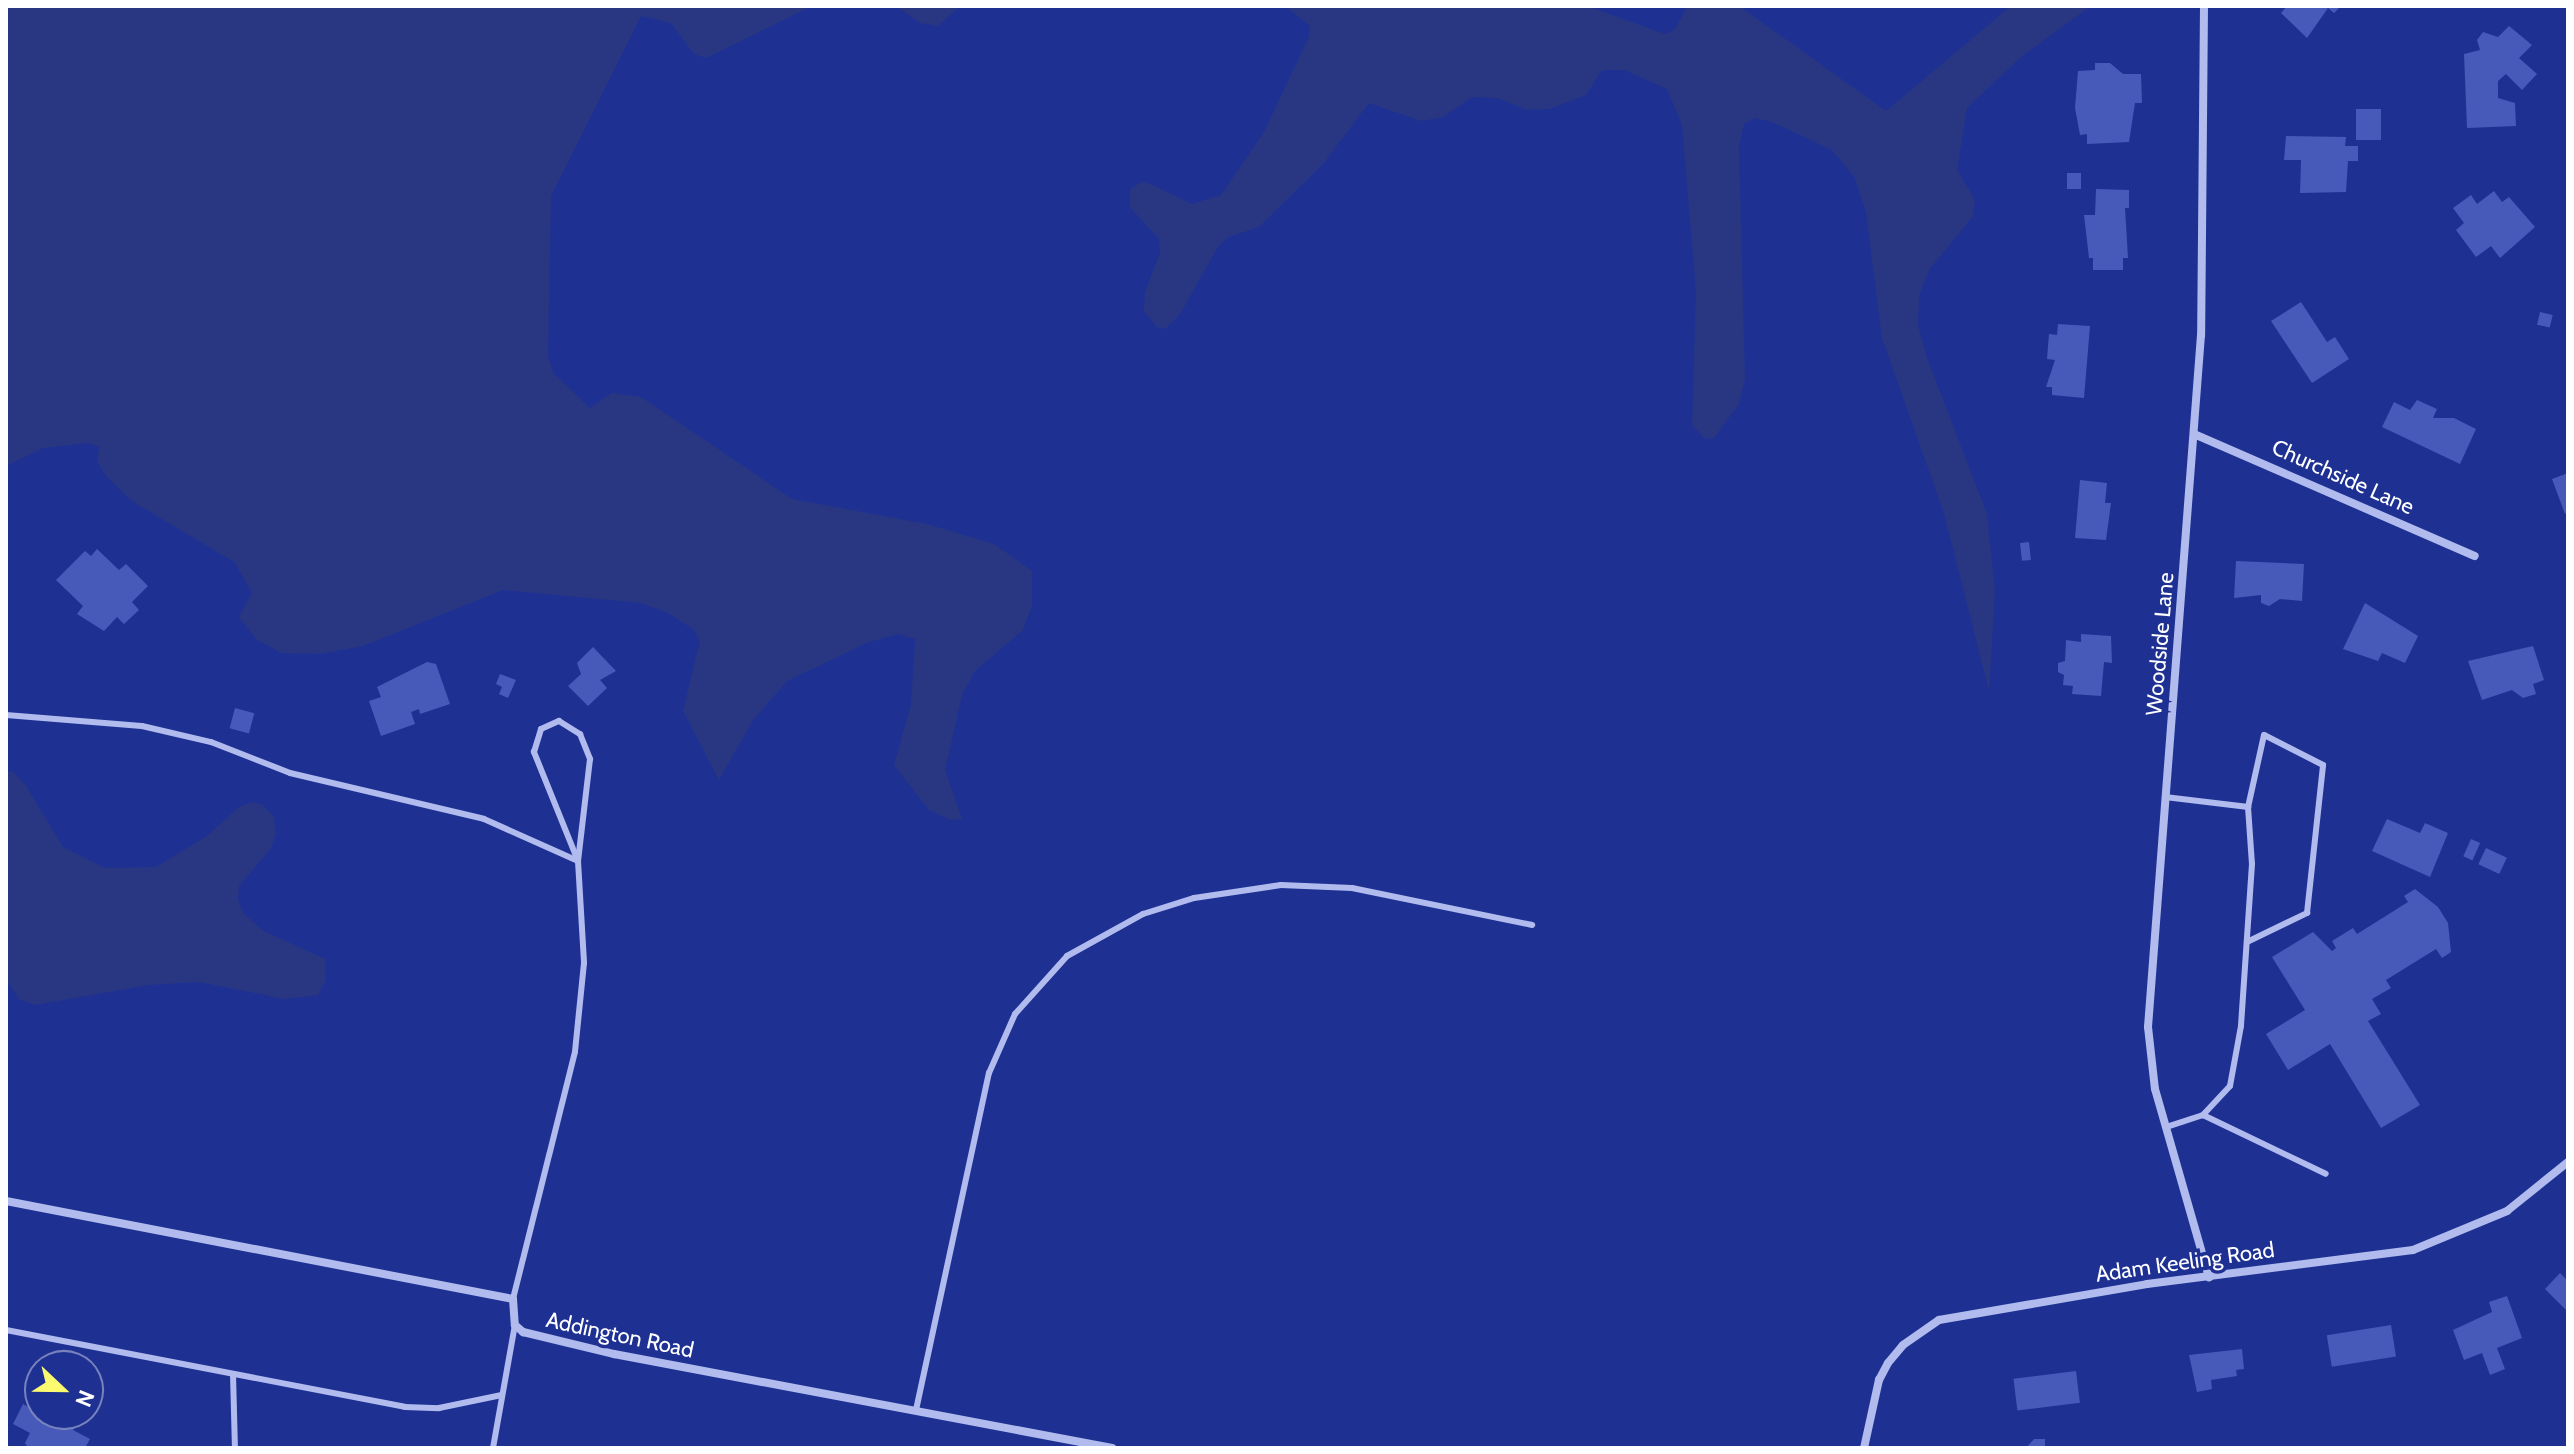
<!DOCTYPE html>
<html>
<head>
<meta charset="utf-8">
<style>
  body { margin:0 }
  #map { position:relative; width:2574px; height:1454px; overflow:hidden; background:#1e3193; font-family:Cabin,sans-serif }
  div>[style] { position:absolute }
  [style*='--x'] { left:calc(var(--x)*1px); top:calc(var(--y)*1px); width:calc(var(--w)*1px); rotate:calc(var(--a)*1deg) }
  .water>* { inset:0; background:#293782 }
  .building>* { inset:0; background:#475aba; transform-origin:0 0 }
  .service>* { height:6px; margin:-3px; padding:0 3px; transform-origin:3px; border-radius:3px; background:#b1bbee }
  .minor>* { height:8px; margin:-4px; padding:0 4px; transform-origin:4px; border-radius:4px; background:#b1bbee }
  span { translate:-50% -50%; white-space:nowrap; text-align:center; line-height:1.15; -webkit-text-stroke:7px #1e3193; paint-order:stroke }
  .street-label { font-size:22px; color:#fff }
  .frame { position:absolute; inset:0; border:8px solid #fff; pointer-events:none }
  .north { position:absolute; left:24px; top:1350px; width:80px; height:80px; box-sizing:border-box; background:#1e3193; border:2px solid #7883be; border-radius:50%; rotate:112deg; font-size:22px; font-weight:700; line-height:32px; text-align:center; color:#fff }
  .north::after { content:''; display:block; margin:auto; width:28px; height:36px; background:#fcfb70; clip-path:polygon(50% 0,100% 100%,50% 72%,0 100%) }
</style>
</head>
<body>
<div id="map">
  <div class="water">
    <div style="clip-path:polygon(6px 6px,812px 6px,706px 58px,694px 54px,671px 23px,641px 16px,551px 196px,548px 357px,554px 374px,590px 408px,612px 393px,641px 397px,792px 499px,927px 524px,994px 544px,1032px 571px,1032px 605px,1023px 630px,975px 671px,962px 695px,945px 770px,962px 819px,951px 820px,929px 810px,894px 765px,911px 705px,915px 639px,898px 634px,869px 642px,787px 681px,753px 720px,719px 780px,683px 711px,700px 641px,693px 629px,666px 612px,641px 603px,503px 590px,363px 646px,319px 654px,281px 653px,256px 639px,239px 617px,252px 592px,234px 562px,132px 501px,106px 476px,97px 461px,99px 447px,88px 443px,43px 448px,6px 466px)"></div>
    <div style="clip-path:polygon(896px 6px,960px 6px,938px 26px,920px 23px)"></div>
    <div style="clip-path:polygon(1285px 6px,1587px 6px,1665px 34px,1674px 30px,1688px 6px,1739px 6px,1886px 111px,2011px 6px,2091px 6px,2022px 56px,1967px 108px,1957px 170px,1975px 200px,1973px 216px,1929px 270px,1919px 296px,1918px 325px,1927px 358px,1987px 514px,1995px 591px,1989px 691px,1944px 513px,1882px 338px,1866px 212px,1855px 178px,1832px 150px,1772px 122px,1756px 118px,1744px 124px,1739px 146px,1745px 379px,1739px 404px,1713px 439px,1704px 438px,1692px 425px,1696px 291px,1682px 125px,1667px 89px,1624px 70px,1602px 70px,1586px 95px,1549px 109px,1527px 110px,1497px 98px,1472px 97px,1443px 117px,1421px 121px,1369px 103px,1323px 164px,1259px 227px,1228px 237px,1218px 247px,1180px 314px,1165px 329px,1157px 327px,1144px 311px,1145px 292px,1160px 253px,1159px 239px,1130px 207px,1130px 189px,1144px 181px,1192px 204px,1221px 195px,1264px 132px,1308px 39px,1310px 26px)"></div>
    <div style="clip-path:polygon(6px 772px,13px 772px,26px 786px,63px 847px,105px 868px,156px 867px,207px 836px,239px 807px,253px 802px,263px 805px,274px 817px,276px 833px,271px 848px,239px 886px,238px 900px,244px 914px,264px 931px,325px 959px,326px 980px,318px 995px,285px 999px,199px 982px,148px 985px,35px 1005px,19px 999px,6px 979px)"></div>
  </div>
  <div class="building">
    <div style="clip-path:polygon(2287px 6px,2341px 6px,2334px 13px,2328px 8px,2307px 38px,2281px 13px)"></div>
    <div style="clip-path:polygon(2509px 26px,2532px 45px,2519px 58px,2537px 74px,2522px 90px,2506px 74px,2498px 81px,2498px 98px,2515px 103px,2516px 126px,2467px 128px,2464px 54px,2480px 50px,2477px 40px,2483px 32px,2498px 37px)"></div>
    <div style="clip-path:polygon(2095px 63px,2110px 63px,2123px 74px,2141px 74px,2142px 103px,2135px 103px,2129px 142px,2087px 144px,2087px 134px,2080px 135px,2075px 108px,2078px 71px,2095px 70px)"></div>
    <div style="left:2356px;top:109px;width:25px;height:31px"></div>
    <div style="clip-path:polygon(2286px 136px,2346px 137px,2345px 146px,2358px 146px,2358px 161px,2348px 161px,2346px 192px,2300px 193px,2301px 160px,2284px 160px)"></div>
    <div style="left:2067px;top:173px;width:14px;height:16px"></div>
    <div style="clip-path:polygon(2096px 189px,2129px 190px,2129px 208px,2125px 208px,2128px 258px,2123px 258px,2123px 270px,2093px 270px,2093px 258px,2089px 258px,2084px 215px,2095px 215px)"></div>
    <div style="clip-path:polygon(2494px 191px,2502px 202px,2509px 197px,2535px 227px,2500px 258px,2491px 246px,2476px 257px,2456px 230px,2464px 223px,2453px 208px,2471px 195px,2477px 204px)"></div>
    <div style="clip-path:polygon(2301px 302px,2327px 342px,2335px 337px,2349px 359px,2312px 383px,2271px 321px)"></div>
    <div style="left:2540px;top:312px;width:13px;height:13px;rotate:13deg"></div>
    <div style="clip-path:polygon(2058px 324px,2090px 326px,2084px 398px,2052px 395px,2052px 387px,2046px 387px,2055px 360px,2047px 359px,2049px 334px,2057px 335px)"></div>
    <div style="clip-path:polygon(2417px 400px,2437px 409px,2433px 418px,2454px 418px,2476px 429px,2460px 464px,2382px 427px,2394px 402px,2410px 410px)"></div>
    <div style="clip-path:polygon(2568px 473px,2568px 512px,2565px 514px,2552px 479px)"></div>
    <div style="clip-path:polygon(2080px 480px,2107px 483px,2105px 503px,2111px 503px,2106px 540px,2075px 538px)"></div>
    <div style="left:2029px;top:542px;width:18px;height:9px;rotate:84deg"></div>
    <div style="clip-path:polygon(97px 549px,119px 570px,126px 564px,148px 586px,132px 602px,139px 610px,124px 624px,117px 617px,104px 631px,77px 614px,83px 606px,56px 580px,85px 551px,91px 556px)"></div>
    <div style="clip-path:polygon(2236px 561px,2304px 564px,2302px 601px,2280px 599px,2269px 606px,2261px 603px,2261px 595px,2234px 598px)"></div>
    <div style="clip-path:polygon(2365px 603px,2418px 636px,2405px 663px,2382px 653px,2378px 661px,2343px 649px)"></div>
    <div style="clip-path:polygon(2081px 634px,2111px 636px,2112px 663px,2104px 662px,2101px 696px,2072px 694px,2073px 686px,2063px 685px,2064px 675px,2058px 672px,2058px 663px,2065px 661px,2066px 640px,2081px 642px)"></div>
    <div style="clip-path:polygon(2533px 646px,2544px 680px,2533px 684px,2536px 694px,2523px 698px,2512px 690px,2482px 700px,2468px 661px)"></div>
    <div style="clip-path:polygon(593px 647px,616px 671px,600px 680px,607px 688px,588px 706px,568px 686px,581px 674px,577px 663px)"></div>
    <div style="clip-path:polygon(427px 662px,436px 664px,450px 704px,420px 714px,419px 709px,411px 712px,415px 724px,381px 736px,369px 701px,381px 697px,377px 687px)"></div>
    <div style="clip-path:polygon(500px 674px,516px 680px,508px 698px,499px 694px,502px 687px,496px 684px)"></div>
    <div style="left:235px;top:708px;width:20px;height:21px;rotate:15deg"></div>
    <div style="clip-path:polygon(2387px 819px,2420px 833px,2425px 823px,2448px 833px,2430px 877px,2372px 851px)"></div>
    <div style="left:2471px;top:839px;width:10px;height:19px;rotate:24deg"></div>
    <div style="left:2486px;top:848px;width:23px;height:18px;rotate:25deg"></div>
    <div style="clip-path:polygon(2415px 889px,2438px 907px,2448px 923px,2451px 952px,2442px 958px,2436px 949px,2386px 980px,2391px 988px,2372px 999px,2381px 1014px,2368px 1021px,2420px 1105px,2381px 1128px,2330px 1044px,2288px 1070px,2266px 1034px,2305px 1010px,2272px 957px,2313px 932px,2332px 951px,2336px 948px,2332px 941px,2353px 928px,2357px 934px,2408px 902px,2404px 896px)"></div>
    <div style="clip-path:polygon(2560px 1273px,2568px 1281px,2568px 1312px,2545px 1289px)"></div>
    <div style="clip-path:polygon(2507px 1296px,2522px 1338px,2497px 1348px,2505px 1369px,2490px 1375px,2482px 1353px,2464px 1360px,2453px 1330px,2492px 1312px,2489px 1302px)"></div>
    <div style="left:2391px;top:1325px;width:32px;height:65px;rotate:81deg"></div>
    <div style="clip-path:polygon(2242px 1349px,2244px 1369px,2236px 1370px,2237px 1376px,2211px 1380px,2212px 1389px,2197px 1392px,2189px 1355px)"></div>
    <div style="left:2076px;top:1371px;width:32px;height:63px;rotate:83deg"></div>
    <div style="clip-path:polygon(23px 1404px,40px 1414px,65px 1415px,63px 1419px,76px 1426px,73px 1430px,90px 1439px,85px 1448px,28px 1448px,25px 1443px,30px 1433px,13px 1424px)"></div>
    <div style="clip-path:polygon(2034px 1439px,2045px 1439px,2045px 1448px,2026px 1448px)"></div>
  </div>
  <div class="service">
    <div style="--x:6;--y:715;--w:136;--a:4.6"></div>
    <div style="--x:142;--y:726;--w:71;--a:13.1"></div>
    <div style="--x:211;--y:742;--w:85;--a:21.4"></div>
    <div style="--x:290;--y:773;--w:199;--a:13.3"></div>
    <div style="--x:484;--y:819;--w:103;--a:24.1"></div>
    <div style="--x:578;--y:861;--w:102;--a:86.6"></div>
    <div style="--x:584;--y:963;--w:89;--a:95.8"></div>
    <div style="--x:575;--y:1052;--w:255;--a:104.1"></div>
    <div style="--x:559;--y:721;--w:25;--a:32"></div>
    <div style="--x:580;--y:734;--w:27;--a:68"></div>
    <div style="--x:590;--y:759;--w:103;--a:96.7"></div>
    <div style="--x:578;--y:861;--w:118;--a:-112"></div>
    <div style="--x:534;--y:752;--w:24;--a:-73"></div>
    <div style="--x:541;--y:729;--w:20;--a:-24"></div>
    <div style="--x:2165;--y:797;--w:84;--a:6.9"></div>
    <div style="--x:2248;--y:807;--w:57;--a:86"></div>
    <div style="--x:2252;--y:864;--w:162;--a:93.9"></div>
    <div style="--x:2241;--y:1026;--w:61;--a:100.4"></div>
    <div style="--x:2230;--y:1086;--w:40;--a:133"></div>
    <div style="--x:2203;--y:1115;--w:39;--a:162"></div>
    <div style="--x:2247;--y:942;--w:67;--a:-25.8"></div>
    <div style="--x:2307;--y:913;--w:149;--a:-83.8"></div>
    <div style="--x:2323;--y:765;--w:66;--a:-153"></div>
    <div style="--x:2264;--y:735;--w:74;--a:102.5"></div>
    <div style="--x:2203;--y:1115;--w:136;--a:25.6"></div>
    <div style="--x:6;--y:1330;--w:406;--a:10.9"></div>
    <div style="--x:405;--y:1407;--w:34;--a:2"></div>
    <div style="--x:439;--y:1408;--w:64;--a:-11.7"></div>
    <div style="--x:233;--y:1374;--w:74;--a:88.5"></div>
    <div style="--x:916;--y:1410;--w:345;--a:-77.8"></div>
    <div style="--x:989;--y:1073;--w:64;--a:-66.2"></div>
    <div style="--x:1015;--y:1014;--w:78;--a:-48.1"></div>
    <div style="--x:1067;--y:956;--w:87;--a:-28.9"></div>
    <div style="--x:1143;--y:914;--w:53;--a:-17.4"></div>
    <div style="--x:1194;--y:898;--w:88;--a:-8.5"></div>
    <div style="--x:1281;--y:885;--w:71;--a:2.4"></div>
    <div style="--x:1352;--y:888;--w:184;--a:11.6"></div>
    <div style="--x:493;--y:1448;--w:125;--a:-79.9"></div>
  </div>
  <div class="minor">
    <div style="--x:2204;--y:6;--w:329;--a:90.5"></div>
    <div style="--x:2201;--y:335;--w:694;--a:94.38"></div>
    <div style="--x:2148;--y:1027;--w:62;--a:83.6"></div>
    <div style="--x:2155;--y:1089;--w:196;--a:74"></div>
    <div style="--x:2194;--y:434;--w:306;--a:23.5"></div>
    <div style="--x:6;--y:1201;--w:516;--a:10.94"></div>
    <div style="--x:513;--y:1299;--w:26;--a:86"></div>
    <div style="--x:515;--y:1325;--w:11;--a:41"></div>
    <div style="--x:523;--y:1332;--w:94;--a:13.6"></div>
    <div style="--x:614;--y:1354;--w:507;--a:10.69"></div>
    <div style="--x:1864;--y:1448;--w:70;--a:-77.6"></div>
    <div style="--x:1879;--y:1380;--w:19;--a:-62"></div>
    <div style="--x:1888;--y:1363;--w:23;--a:-50"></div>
    <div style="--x:1903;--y:1345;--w:44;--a:-34.8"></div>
    <div style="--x:1939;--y:1320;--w:211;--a:-9.8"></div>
    <div style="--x:2147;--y:1284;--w:268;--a:-7.3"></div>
    <div style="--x:2413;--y:1250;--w:102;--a:-22.5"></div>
    <div style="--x:2507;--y:1211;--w:78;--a:-38.8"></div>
  </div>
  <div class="street-label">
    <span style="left:2343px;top:477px;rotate:24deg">Churchside Lane</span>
    <span style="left:2160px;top:644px;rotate:-85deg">Woodside Lane</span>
    <span style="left:2185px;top:1262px;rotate:-8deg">Adam Keeling Road</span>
    <span style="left:620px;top:1335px;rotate:12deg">Addington Road</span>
  </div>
  <div class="frame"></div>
  <div class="north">N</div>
</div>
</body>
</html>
